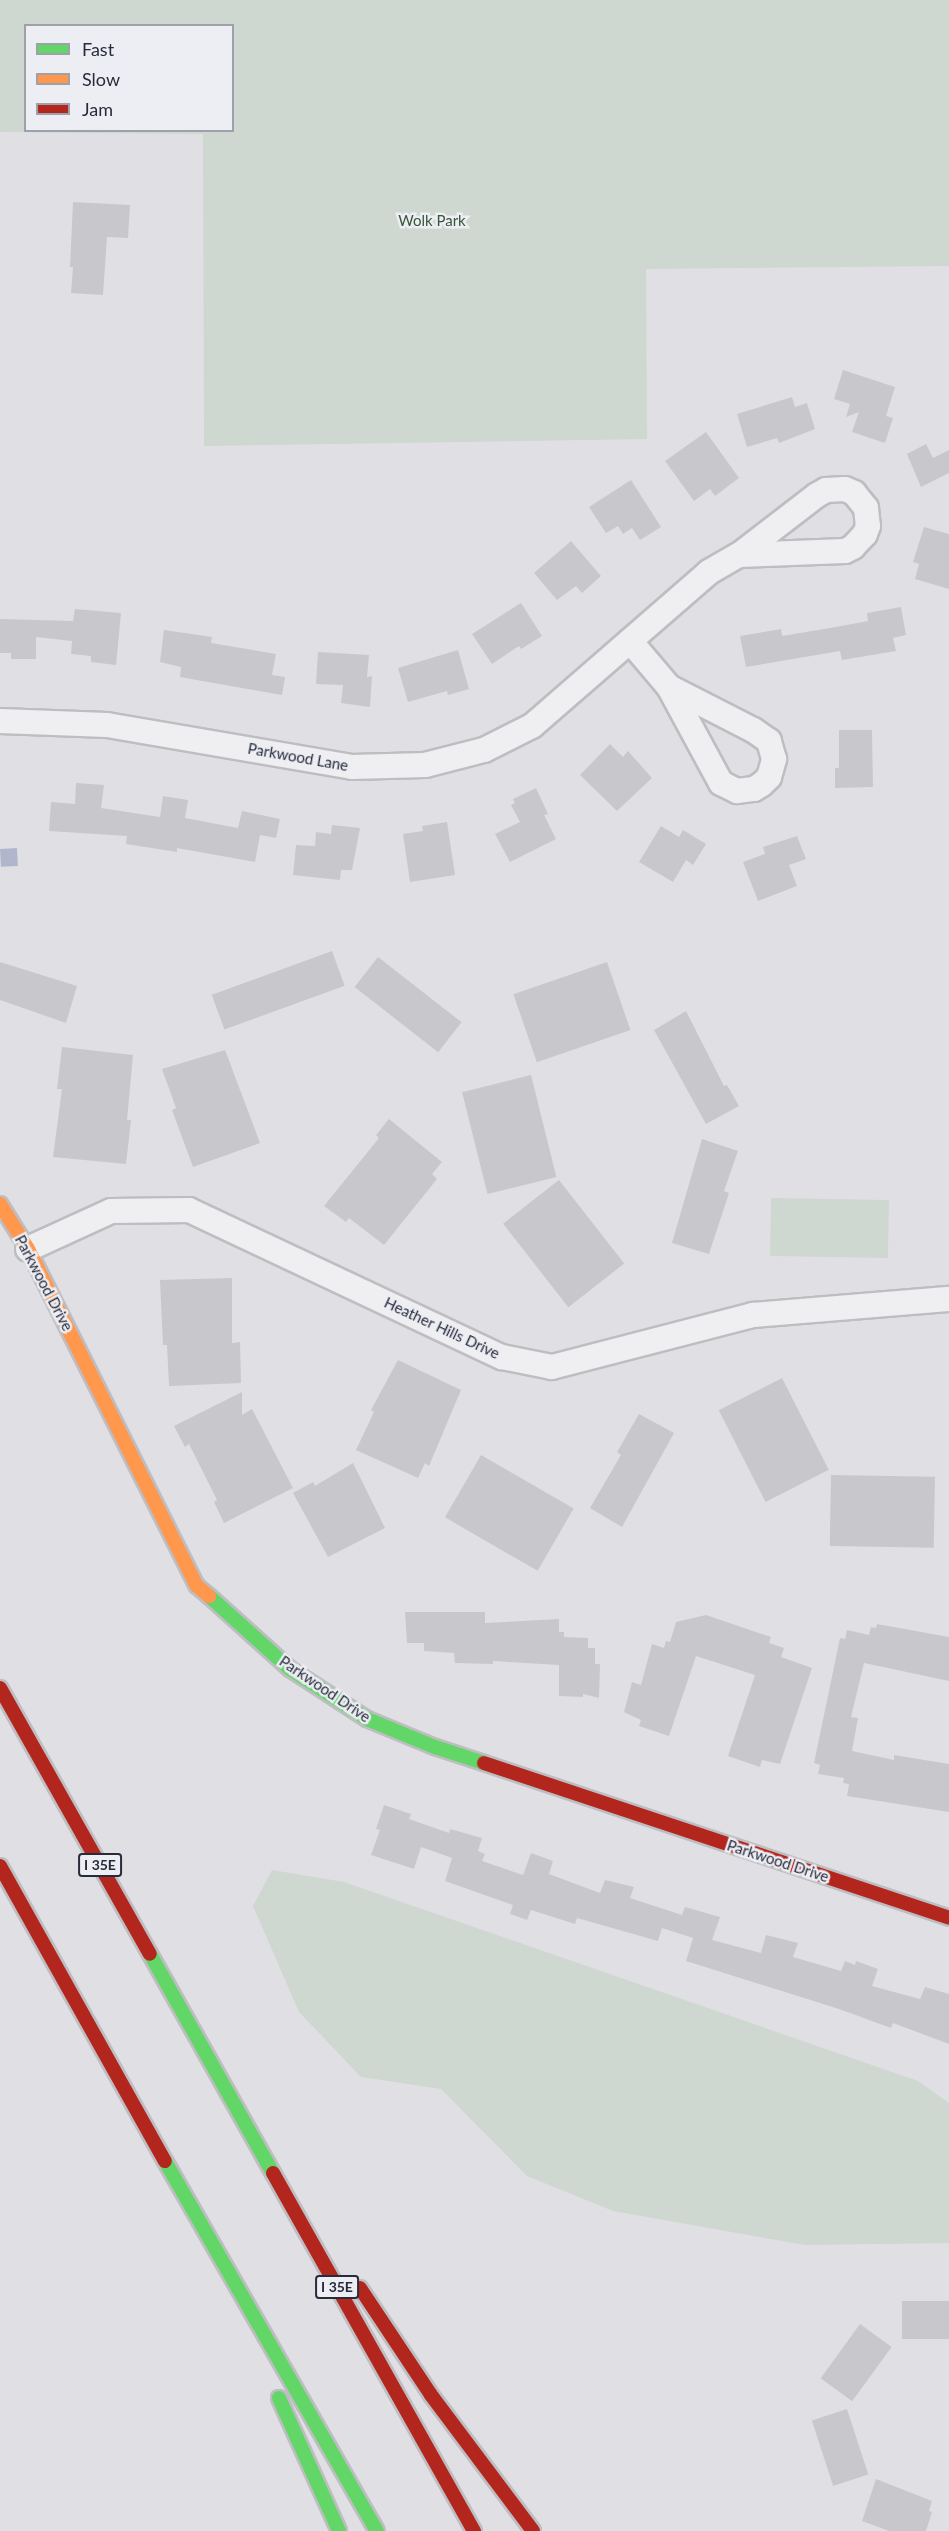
<!DOCTYPE html>
<html>
<head>
<meta charset="utf-8">
<style>
  body { margin:0 }
  #map { position:relative; width:949px; height:2531px; overflow:hidden; background:#e0e0e4; font-family:Lato,sans-serif }
  div>[style] { position:absolute }
  [style*='--x'] { left:calc(var(--x)*1px); top:calc(var(--y)*1px); width:calc(var(--w)*1px); rotate:calc(var(--a)*1deg) }
  .green>* { inset:0; background:#ced7d0; transform-origin:0 0 }
  .water>* { inset:0; background:#b0b7cd; transform-origin:0 0 }
  .building>* { inset:0; background:#c8c8cc; transform-origin:0 0 }
  .roads { filter:drop-shadow(2px 0 #bebec2) drop-shadow(-2px 0 #bebec2) drop-shadow(0 2px #bebec2) drop-shadow(0 -2px #bebec2) }
  .street>* { height:24px; margin:-12px; padding:0 12px; transform-origin:12px; border-radius:12px; background:#efeff1 }
  .fast>* { height:14px; margin:-7px; padding:0 7px; transform-origin:7px; border-radius:7px; background:#63d668 }
  .slow>* { height:14px; margin:-7px; padding:0 7px; transform-origin:7px; border-radius:7px; background:#ff974d }
  .jam>* { height:14px; margin:-7px; padding:0 7px; transform-origin:7px; border-radius:7px; background:#b3261e }
  span { translate:-50% -50%; white-space:nowrap; text-align:center; line-height:1.15; -webkit-text-stroke:5px #edeef4; paint-order:stroke }
  .shield-label span { padding:2px 4px; background:#edeef4; border:2px solid; border-radius:4px; -webkit-text-stroke-width:0 }
  .shield-label { font-size:14px; color:#282b3b; font-weight:700 }
  .park-label { font-size:15px; color:#375538 }
  .street-label { font-size:15px; color:#282b3b }
  .legend { position:absolute; left:24px; top:24px; width:210px; height:108px; box-sizing:border-box; background:#edeef4; border:2px solid #9ea0aa; margin:0; padding:8px 10px; list-style:none; font-size:18px; color:#282b3b }
  .legend li { display:flex; align-items:center; gap:12px; height:30px }
  .legend b { width:30px; border:2px solid #9ea0aa }
</style>
</head>
<body>
<div id="map">
  <div class="green">
    <div style="clip-path:polygon(evenodd,0 0,949px 0,949px 266px,646px 269px,647px 439px,204px 446px,203px 134px,0 132px,0 0,26px 26px,232px 26px,232px 130px,26px 130px,26px 26px)"></div>
    <div style="left:771px;top:1198px;width:118px;height:58px;rotate:1deg"></div>
    <div style="clip-path:polygon(272px 1870px,344px 1882px,918px 2081px,949px 2103px,949px 2243px,805px 2245px,613px 2211px,527px 2176px,441px 2089px,361px 2077px,299px 2012px,253px 1906px)"></div>
  </div>
  <div class="water">
    <div style="left:17px;top:848px;width:18px;height:17px;rotate:87deg"></div>
  </div>
  <div class="building">
    <div style="clip-path:polygon(73px 202px,130px 205px,128px 238px,107px 237px,103px 295px,71px 293px,73px 267px,70px 267px)"></div>
    <div style="clip-path:polygon(843px 370px,895px 387px,886px 416px,893px 418px,885px 443px,852px 432px,859px 412px,846px 417px,850px 404px,834px 399px)"></div>
    <div style="clip-path:polygon(792px 397px,795px 407px,807px 403px,815px 429px,779px 443px,777px 438px,747px 447px,737px 414px)"></div>
    <div style="clip-path:polygon(706px 432px,739px 478px,715px 496px,710px 489px,694px 501px,665px 461px)"></div>
    <div style="clip-path:polygon(926px 444px,933px 458px,949px 450px,949px 473px,921px 487px,907px 454px)"></div>
    <div style="clip-path:polygon(631px 480px,661px 527px,640px 540px,632px 528px,623px 534px,618px 526px,606px 533px,589px 507px)"></div>
    <div style="clip-path:polygon(924px 527px,949px 534px,949px 589px,915px 579px,919px 564px,913px 562px)"></div>
    <div style="clip-path:polygon(571px 541px,601px 576px,582px 593px,576px 586px,557px 600px,534px 573px)"></div>
    <div style="clip-path:polygon(521px 603px,542px 636px,521px 649px,519px 646px,492px 664px,472px 634px)"></div>
    <div style="clip-path:polygon(901px 607px,906px 635px,893px 638px,896px 651px,842px 660px,840px 651px,746px 667px,740px 636px,781px 629px,782px 636px,836px 627px,868px 621px,867px 613px)"></div>
    <div style="clip-path:polygon(75px 609px,121px 613px,116px 665px,91px 662px,91px 656px,71px 654px,72px 641px,36px 637px,36px 659px,11px 659px,11px 653px,0 653px,0 619px,73px 621px)"></div>
    <div style="clip-path:polygon(164px 630px,212px 637px,211px 643px,276px 654px,272px 675px,285px 677px,282px 695px,180px 677px,181px 667px,160px 662px)"></div>
    <div style="clip-path:polygon(458px 650px,469px 689px,448px 695px,447px 691px,408px 702px,398px 668px)"></div>
    <div style="clip-path:polygon(318px 652px,369px 655px,367px 677px,372px 676px,370px 707px,341px 703px,343px 685px,316px 684px)"></div>
    <div style="clip-path:polygon(839px 730px,872px 730px,873px 787px,835px 788px,835px 768px,839px 768px)"></div>
    <div style="clip-path:polygon(610px 744px,623px 757px,628px 751px,652px 778px,617px 811px,580px 775px)"></div>
    <div style="clip-path:polygon(76px 783px,104px 785px,101px 808px,160px 817px,163px 796px,188px 800px,185px 818px,238px 828px,242px 811px,280px 819px,276px 838px,260px 835px,255px 862px,177px 848px,177px 852px,126px 844px,127px 836px,49px 831px,51px 802px,75px 804px)"></div>
    <div style="clip-path:polygon(536px 788px,548px 814px,544px 815px,556px 839px,510px 862px,495px 834px,520px 822px,511px 805px,515px 803px,513px 799px)"></div>
    <div style="clip-path:polygon(447px 822px,455px 875px,410px 882px,403px 834px,423px 831px,422px 826px)"></div>
    <div style="clip-path:polygon(332px 825px,360px 828px,352px 870px,341px 870px,340px 880px,293px 875px,296px 845px,315px 846px,316px 832px,331px 834px)"></div>
    <div style="clip-path:polygon(661px 826px,679px 837px,683px 830px,706px 844px,693px 865px,686px 860px,673px 882px,639px 862px)"></div>
    <div style="clip-path:polygon(797px 836px,806px 859px,789px 865px,797px 886px,758px 901px,743px 862px,765px 854px,763px 847px)"></div>
    <div style="left:332px;top:951px;width:37px;height:128px;rotate:70deg"></div>
    <div style="left:378px;top:957px;width:106px;height:38px;rotate:38deg"></div>
    <div style="clip-path:polygon(0 962px,77px 986px,66px 1023px,0 1000px)"></div>
    <div style="left:607px;top:962px;width:72px;height:99px;rotate:71deg"></div>
    <div style="clip-path:polygon(686px 1011px,724px 1086px,727px 1085px,739px 1106px,706px 1124px,654px 1030px)"></div>
    <div style="clip-path:polygon(62px 1047px,133px 1055px,127px 1120px,131px 1120px,126px 1164px,53px 1157px,62px 1089px,57px 1089px)"></div>
    <div style="clip-path:polygon(225px 1050px,260px 1143px,193px 1167px,172px 1110px,176px 1108px,162px 1069px)"></div>
    <div style="left:531px;top:1075px;width:105px;height:71px;rotate:76deg"></div>
    <div style="clip-path:polygon(389px 1119px,442px 1162px,432px 1174px,437px 1179px,384px 1245px,349px 1218px,346px 1222px,324px 1206px,379px 1138px,376px 1135px)"></div>
    <div style="clip-path:polygon(702px 1139px,738px 1151px,724px 1191px,729px 1193px,709px 1254px,672px 1243px)"></div>
    <div style="left:559px;top:1180px;width:106px;height:71px;rotate:52deg"></div>
    <div style="clip-path:polygon(232px 1278px,232px 1343px,240px 1342px,241px 1383px,169px 1386px,167px 1345px,163px 1345px,160px 1280px)"></div>
    <div style="clip-path:polygon(398px 1360px,461px 1390px,429px 1466px,425px 1463px,418px 1478px,356px 1450px,374px 1412px,371px 1410px)"></div>
    <div style="left:782px;top:1378px;width:103px;height:71px;rotate:63deg"></div>
    <div style="clip-path:polygon(242px 1392px,242px 1415px,252px 1409px,293px 1488px,224px 1523px,214px 1502px,217px 1500px,189px 1444px,185px 1447px,174px 1426px)"></div>
    <div style="clip-path:polygon(639px 1414px,674px 1433px,622px 1527px,590px 1508px,621px 1455px,617px 1452px)"></div>
    <div style="left:481px;top:1455px;width:107px;height:72px;rotate:30deg"></div>
    <div style="clip-path:polygon(353px 1463px,385px 1528px,328px 1557px,293px 1493px,313px 1482px,315px 1486px)"></div>
    <div style="left:831px;top:1475px;width:104px;height:71px;rotate:1deg"></div>
    <div style="clip-path:polygon(405px 1612px,485px 1612px,485px 1623px,559px 1619px,559px 1632px,564px 1632px,564px 1637px,588px 1638px,588px 1648px,595px 1648px,595px 1664px,600px 1664px,599px 1698px,583px 1694px,583px 1697px,559px 1696px,559px 1665px,493px 1661px,493px 1664px,455px 1663px,454px 1653px,424px 1651px,424px 1643px,407px 1643px)"></div>
    <div style="clip-path:polygon(706px 1615px,771px 1637px,769px 1643px,784px 1648px,781px 1657px,812px 1668px,780px 1764px,762px 1760px,760px 1767px,728px 1756px,755px 1675px,696px 1656px,669px 1736px,639px 1726px,641px 1720px,624px 1712px,632px 1682px,641px 1685px,652px 1644px,664px 1648px,666px 1641px,670px 1642px,676px 1622px)"></div>
    <div style="clip-path:polygon(877px 1624px,949px 1637px,949px 1681px,864px 1663px,851px 1717px,858px 1718px,852px 1751px,894px 1760px,894px 1755px,949px 1764px,949px 1812px,847px 1796px,849px 1784px,843px 1783px,844px 1778px,818px 1774px,820px 1765px,814px 1763px,840px 1638px,845px 1639px,847px 1630px,869px 1635px,871px 1627px,876px 1628px)"></div>
    <div style="clip-path:polygon(384px 1805px,411px 1814px,409px 1819px,449px 1833px,450px 1829px,482px 1838px,478px 1851px,485px 1854px,482px 1861px,523px 1875px,531px 1853px,553px 1861px,549px 1874px,600px 1893px,605px 1880px,634px 1887px,630px 1898px,682px 1915px,685px 1907px,720px 1917px,712px 1940px,761px 1953px,766px 1935px,798px 1943px,793px 1957px,841px 1971px,845px 1961px,855px 1965px,856px 1961px,878px 1969px,872px 1986px,920px 1999px,925px 1987px,949px 1994px,949px 2044px,893px 2023px,891px 2028px,839px 2009px,686px 1961px,693px 1938px,662px 1928px,658px 1941px,577px 1918px,575px 1924px,531px 1910px,527px 1920px,510px 1914px,513px 1905px,445px 1881px,452px 1858px,421px 1847px,414px 1869px,371px 1855px,380px 1830px,376px 1829px)"></div>
    <div style="left:902px;top:2301px;width:47px;height:38px"></div>
    <div style="left:860px;top:2324px;width:39px;height:67px;rotate:36deg"></div>
    <div style="left:847px;top:2409px;width:69px;height:37px;rotate:72deg"></div>
    <div style="clip-path:polygon(876px 2479px,932px 2501px,929px 2511px,932px 2512px,926px 2531px,889px 2531px,862px 2521px)"></div>
  </div>
  <div class="roads">
    <div class="street">
      <div style="--x:630;--y:641;--w:60;--a:49.7"></div>
      <div style="--x:669;--y:687;--w:109;--a:61.6"></div>
      <div style="--x:721;--y:783;--w:18;--a:27"></div>
      <div style="--x:737;--y:791;--w:17;--a:-7"></div>
      <div style="--x:754;--y:789;--w:9;--a:-32"></div>
      <div style="--x:762;--y:784;--w:10;--a:-45"></div>
      <div style="--x:769;--y:777;--w:19;--a:-74"></div>
      <div style="--x:774;--y:759;--w:19;--a:-106"></div>
      <div style="--x:769;--y:741;--w:19;--a:-145"></div>
      <div style="--x:753;--y:730;--w:94;--a:-152.9"></div>
      <div style="--x:0;--y:721;--w:107;--a:2.1"></div>
      <div style="--x:107;--y:725;--w:249;--a:9.7"></div>
      <div style="--x:352;--y:767;--w:73;--a:-1.6"></div>
      <div style="--x:425;--y:765;--w:61;--a:-14.3"></div>
      <div style="--x:484;--y:750;--w:54;--a:-26.6"></div>
      <div style="--x:532;--y:726;--w:235;--a:-41"></div>
      <div style="--x:709;--y:572;--w:34;--a:-30"></div>
      <div style="--x:739;--y:555;--w:98;--a:-37.6"></div>
      <div style="--x:817;--y:495;--w:10;--a:-29"></div>
      <div style="--x:826;--y:490;--w:19;--a:-3"></div>
      <div style="--x:845;--y:489;--w:10;--a:24"></div>
      <div style="--x:854;--y:493;--w:19;--a:51"></div>
      <div style="--x:866;--y:508;--w:18;--a:84"></div>
      <div style="--x:868;--y:526;--w:9;--a:111"></div>
      <div style="--x:865;--y:534;--w:18;--a:133"></div>
      <div style="--x:853;--y:547;--w:9;--a:153"></div>
      <div style="--x:845;--y:551;--w:106;--a:177.8"></div>
      <div style="--x:28;--y:1249;--w:91;--a:-24.6"></div>
      <div style="--x:111;--y:1211;--w:78;--a:-0.7"></div>
      <div style="--x:189;--y:1210;--w:346;--a:25.2"></div>
      <div style="--x:502;--y:1357;--w:51;--a:11.3"></div>
      <div style="--x:552;--y:1367;--w:208;--a:-14.5"></div>
      <div style="--x:753;--y:1315;--w:197;--a:-4.7"></div>
    </div>
    <div class="fast">
      <div style="--x:209;--y:1596;--w:109;--a:42"></div>
      <div style="--x:290;--y:1669;--w:92;--a:33"></div>
      <div style="--x:367;--y:1719;--w:74;--a:22.4"></div>
      <div style="--x:435;--y:1747;--w:52;--a:18.1"></div>
      <div style="--x:150;--y:1954;--w:251;--a:60.7"></div>
      <div style="--x:165;--y:2161;--w:426;--a:60.2"></div>
      <div style="--x:279;--y:2398;--w:146;--a:65.7"></div>
    </div>
    <div class="slow">
      <div style="--x:0;--y:1204;--w:53;--a:58.1"></div>
      <div style="--x:28;--y:1249;--w:377;--a:63.4"></div>
      <div style="--x:197;--y:1586;--w:16;--a:40"></div>
    </div>
    <div class="jam">
      <div style="--x:0;--y:1688;--w:305;--a:60.6"></div>
      <div style="--x:484;--y:1763;--w:490;--a:18.4"></div>
      <div style="--x:0;--y:1866;--w:338;--a:60.8"></div>
      <div style="--x:273;--y:2173;--w:411;--a:60.7"></div>
      <div style="--x:360;--y:2288;--w:128;--a:56.4"></div>
      <div style="--x:431;--y:2395;--w:170;--a:53.1"></div>
    </div>
  </div>
  <div class="shield-label">
    <span style="left:100px;top:1865px">I 35E</span>
    <span style="left:337px;top:2287px">I 35E</span>
  </div>
  <div class="park-label">
    <span style="left:432px;top:221px">Wolk Park</span>
  </div>
  <div class="street-label">
    <span style="left:298px;top:757px;rotate:10deg">Parkwood Lane</span>
    <span style="left:44px;top:1283px;rotate:62deg">Parkwood Drive</span>
    <span style="left:442px;top:1328px;rotate:25deg">Heather Hills Drive</span>
    <span style="left:325px;top:1689px;rotate:34deg">Parkwood Drive</span>
    <span style="left:778px;top:1861px;rotate:18deg">Parkwood Drive</span>
  </div>
  <ul class="legend">
  <li><b style="height:8px;background:#63d668"></b>Fast</li>
  <li><b style="height:8px;background:#ff974d"></b>Slow</li>
  <li><b style="height:8px;background:#b3261e"></b>Jam</li>
  </ul>
</div>
</body>
</html>
